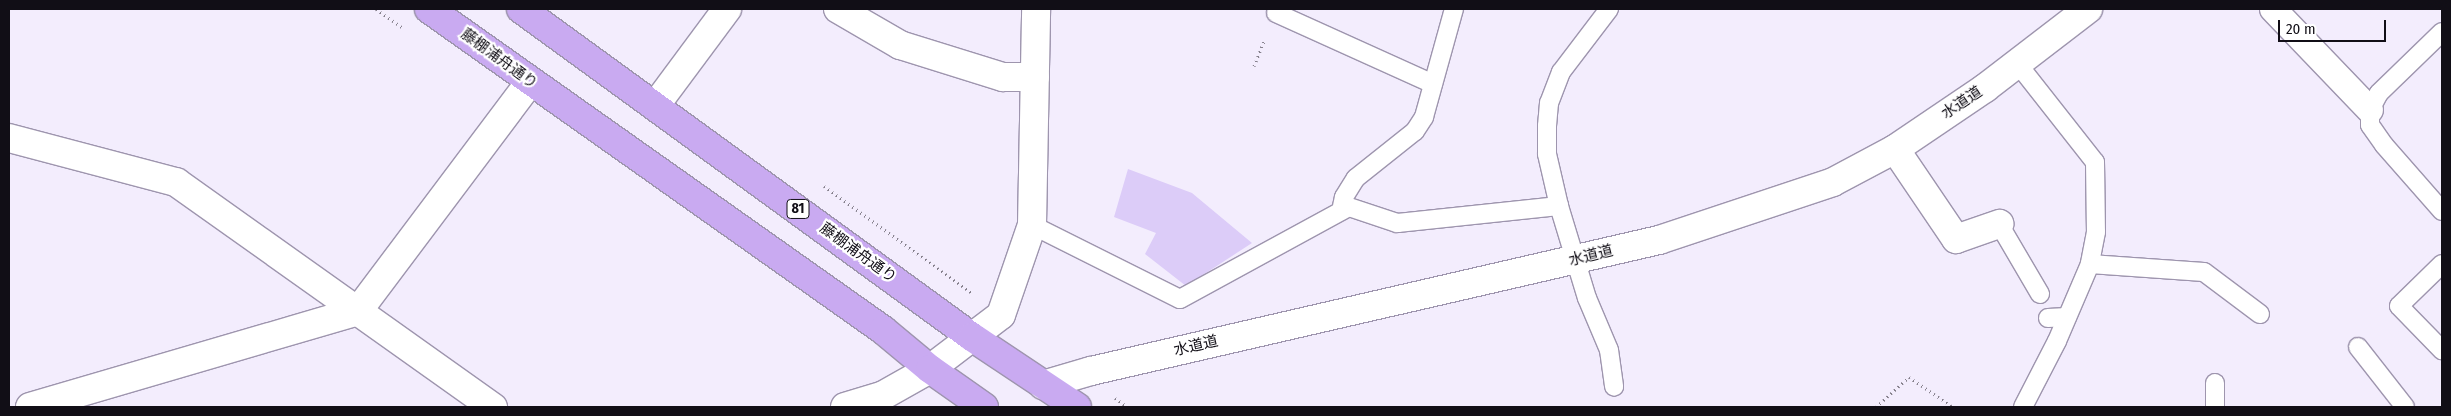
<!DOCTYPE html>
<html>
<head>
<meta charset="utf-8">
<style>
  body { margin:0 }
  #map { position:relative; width:2451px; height:416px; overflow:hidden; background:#f3edfd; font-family:"Fira Sans Condensed","Noto Sans JP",sans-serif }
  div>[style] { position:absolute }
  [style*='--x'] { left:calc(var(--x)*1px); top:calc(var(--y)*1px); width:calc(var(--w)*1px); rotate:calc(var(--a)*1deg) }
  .green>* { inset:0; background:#dcccf8 }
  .path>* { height:3px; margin-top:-1.5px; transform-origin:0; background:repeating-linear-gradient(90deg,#86818d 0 1px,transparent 0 5px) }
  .roads { filter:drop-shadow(1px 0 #9e95ae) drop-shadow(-1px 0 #9e95ae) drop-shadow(0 1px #9e95ae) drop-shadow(0 -1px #9e95ae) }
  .service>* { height:18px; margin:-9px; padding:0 9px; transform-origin:9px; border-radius:9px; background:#fff }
  .pedestrian>* { height:26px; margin:-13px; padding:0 13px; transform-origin:13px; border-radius:13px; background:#fff }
  .minor>* { height:28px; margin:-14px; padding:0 14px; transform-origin:14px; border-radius:14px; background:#fff }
  .primary>* { height:28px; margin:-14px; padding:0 14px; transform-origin:14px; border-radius:14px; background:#c9aaf1 }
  span { translate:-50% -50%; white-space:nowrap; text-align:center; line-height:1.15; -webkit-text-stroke:4.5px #fff; paint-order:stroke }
  .shield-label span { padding:1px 4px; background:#fff; border:1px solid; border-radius:4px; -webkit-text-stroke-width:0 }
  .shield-label { font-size:14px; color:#110e16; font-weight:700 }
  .street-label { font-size:15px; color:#110e16 }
  .frame { position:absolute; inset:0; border:10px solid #110e16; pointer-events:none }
  .scale { position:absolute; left:2278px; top:20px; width:108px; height:22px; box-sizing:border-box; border:2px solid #110e16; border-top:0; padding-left:6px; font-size:15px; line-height:18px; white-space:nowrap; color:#110e16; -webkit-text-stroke:4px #fff; paint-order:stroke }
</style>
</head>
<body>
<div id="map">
  <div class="green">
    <div style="clip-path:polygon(1128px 169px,1192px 193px,1252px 243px,1186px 286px,1145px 254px,1156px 233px,1114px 217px)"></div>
  </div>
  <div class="path">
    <div style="--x:376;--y:9;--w:32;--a:35"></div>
    <div style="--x:1254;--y:66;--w:29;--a:-68"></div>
    <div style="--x:824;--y:186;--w:184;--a:35.9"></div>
    <div style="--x:1115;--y:398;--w:16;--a:35"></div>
    <div style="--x:1876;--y:407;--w:45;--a:-42.3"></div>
    <div style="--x:1909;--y:377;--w:53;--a:34.3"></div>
  </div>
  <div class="roads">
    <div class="service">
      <div style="--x:1609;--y:9;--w:79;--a:127.3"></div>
      <div style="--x:1561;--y:72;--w:33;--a:111"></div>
      <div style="--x:1549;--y:103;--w:23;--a:95"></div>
      <div style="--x:1547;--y:126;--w:28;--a:90"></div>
      <div style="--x:1547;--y:154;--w:53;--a:77"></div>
      <div style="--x:1559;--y:206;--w:96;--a:73.1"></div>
      <div style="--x:1587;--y:298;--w:56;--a:67.1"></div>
      <div style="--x:1609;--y:350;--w:37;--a:82"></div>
      <div style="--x:1276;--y:13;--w:172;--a:24.3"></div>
      <div style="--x:2442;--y:32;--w:88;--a:135.9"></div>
      <div style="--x:2379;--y:93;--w:19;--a:118"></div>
      <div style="--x:2370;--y:110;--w:15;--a:90"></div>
      <div style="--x:2370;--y:125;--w:24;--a:55"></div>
      <div style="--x:2384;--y:145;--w:88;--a:48.7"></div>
      <div style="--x:2017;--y:63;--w:126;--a:51.8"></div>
      <div style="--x:2095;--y:162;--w:70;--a:89.2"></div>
      <div style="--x:2096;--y:232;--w:33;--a:101"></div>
      <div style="--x:2090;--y:264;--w:84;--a:113.2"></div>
      <div style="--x:2057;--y:341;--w:74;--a:117.3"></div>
      <div style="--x:1341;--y:211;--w:14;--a:-78"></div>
      <div style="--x:1344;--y:197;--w:22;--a:-58"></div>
      <div style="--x:1356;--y:178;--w:75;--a:-38.5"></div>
      <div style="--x:1415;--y:131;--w:17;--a:-57"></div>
      <div style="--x:1424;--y:117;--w:112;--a:-74.5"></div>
      <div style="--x:1999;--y:224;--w:81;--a:59.6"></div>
      <div style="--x:1032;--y:225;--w:165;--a:26.6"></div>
      <div style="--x:1180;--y:299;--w:192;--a:-28.6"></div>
      <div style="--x:1349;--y:207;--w:51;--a:18.4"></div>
      <div style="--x:1397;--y:223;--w:163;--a:-6"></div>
      <div style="--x:2090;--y:264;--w:114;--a:4"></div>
      <div style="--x:2204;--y:272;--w:70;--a:36.9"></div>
      <div style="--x:2442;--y:264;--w:60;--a:135.7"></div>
      <div style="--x:2399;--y:306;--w:62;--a:45.7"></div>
      <div style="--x:2048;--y:318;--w:19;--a:-3"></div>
      <div style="--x:2358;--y:347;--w:76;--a:51.9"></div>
      <div style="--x:2215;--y:407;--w:24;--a:-90"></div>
    </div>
    <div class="pedestrian">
      <div style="--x:2273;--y:9;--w:140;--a:46.2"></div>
    </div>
    <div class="minor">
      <div style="--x:838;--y:9;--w:72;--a:30.1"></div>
      <div style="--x:900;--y:45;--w:108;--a:17.3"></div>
      <div style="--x:1003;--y:77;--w:32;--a:0"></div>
      <div style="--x:655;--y:106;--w:121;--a:-53.4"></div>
      <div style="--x:9;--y:138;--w:173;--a:14.8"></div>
      <div style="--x:176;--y:182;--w:389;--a:35.4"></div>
      <div style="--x:1895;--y:149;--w:109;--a:55.9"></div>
      <div style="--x:1956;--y:239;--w:46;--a:-19.2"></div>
      <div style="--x:1043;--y:385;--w:50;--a:-16.3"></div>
      <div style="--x:1091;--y:371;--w:583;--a:-12.99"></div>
      <div style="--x:1659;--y:240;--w:183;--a:-18.4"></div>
      <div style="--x:1833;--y:182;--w:70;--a:-28"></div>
      <div style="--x:1895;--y:149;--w:109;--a:-34.1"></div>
      <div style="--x:1985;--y:88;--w:130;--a:-37.5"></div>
      <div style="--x:30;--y:407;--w:342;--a:-16.3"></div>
      <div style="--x:358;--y:311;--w:286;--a:-53.1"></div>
      <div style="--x:845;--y:407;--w:39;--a:-17"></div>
      <div style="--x:882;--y:396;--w:55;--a:-29.4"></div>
      <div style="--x:930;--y:369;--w:89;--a:-37.3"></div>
      <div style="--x:1001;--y:315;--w:95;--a:-71"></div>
      <div style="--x:1032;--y:225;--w:216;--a:-88.9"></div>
    </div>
    <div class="primary">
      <div style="--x:429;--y:9;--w:556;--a:35.26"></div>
      <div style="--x:883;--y:330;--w:61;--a:39.7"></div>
      <div style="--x:930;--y:369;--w:66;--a:35.1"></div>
      <div style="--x:521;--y:9;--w:558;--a:36.03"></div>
      <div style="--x:972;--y:337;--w:126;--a:33.7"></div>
    </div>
  </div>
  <div class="shield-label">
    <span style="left:798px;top:209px">81</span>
  </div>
  <div class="street-label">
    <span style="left:499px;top:59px;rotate:36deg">藤棚浦舟通り</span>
    <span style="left:1962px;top:103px;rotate:-34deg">水道道</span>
    <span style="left:858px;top:253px;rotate:36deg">藤棚浦舟通り</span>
    <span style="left:1591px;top:256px;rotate:-14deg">水道道</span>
    <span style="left:1196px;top:346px;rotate:-13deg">水道道</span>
  </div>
  <div class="frame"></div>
  <div class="scale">20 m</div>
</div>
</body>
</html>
